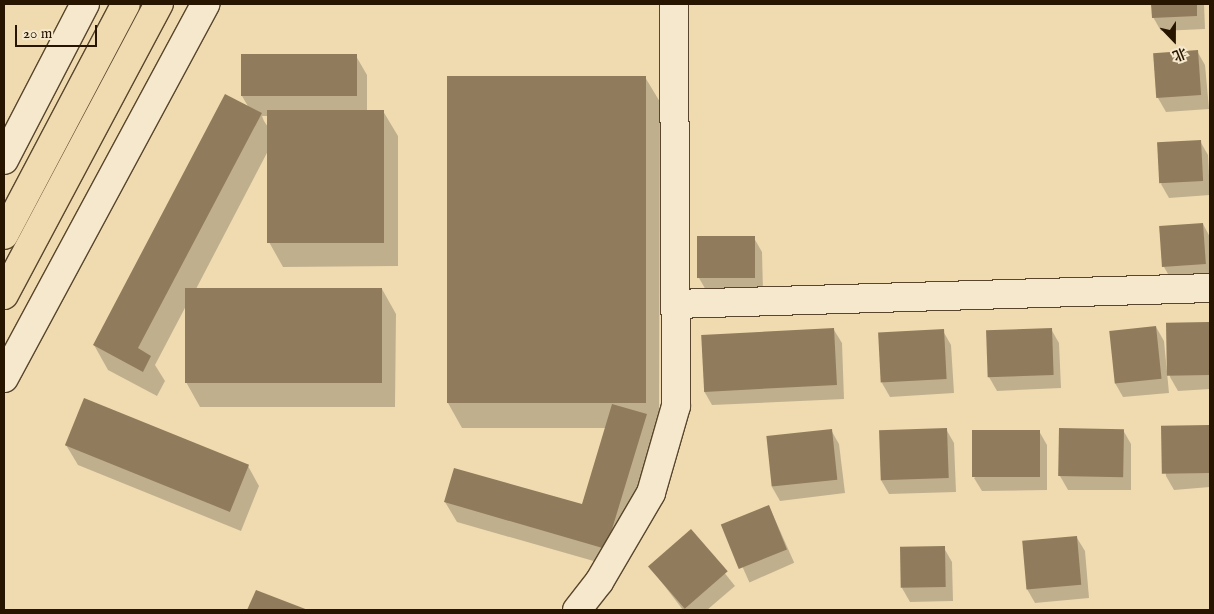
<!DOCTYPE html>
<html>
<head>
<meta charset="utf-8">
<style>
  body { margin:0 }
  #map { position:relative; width:1214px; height:614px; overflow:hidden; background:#f0dbb1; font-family:"IM FELL English","Noto Serif SC",serif }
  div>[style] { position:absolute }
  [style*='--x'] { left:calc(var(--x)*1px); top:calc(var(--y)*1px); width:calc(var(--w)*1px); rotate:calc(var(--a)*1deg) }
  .shadow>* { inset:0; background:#0003; transform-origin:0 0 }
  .building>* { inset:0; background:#907c5c; transform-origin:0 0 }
  .roads { filter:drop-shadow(1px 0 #59462c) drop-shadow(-1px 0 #59462c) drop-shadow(0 1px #59462c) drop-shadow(0 -1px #59462c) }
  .street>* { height:28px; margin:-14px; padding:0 14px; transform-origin:14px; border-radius:14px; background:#f5e8cc }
  .primary>* { height:28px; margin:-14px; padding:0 14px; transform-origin:14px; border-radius:14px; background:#f0dbb1 }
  span { translate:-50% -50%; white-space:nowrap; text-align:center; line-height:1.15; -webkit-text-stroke:4px #f5e8cc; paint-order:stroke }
  .frame { position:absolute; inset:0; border:5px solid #271500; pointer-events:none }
  .north { position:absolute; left:1149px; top:15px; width:50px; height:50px; -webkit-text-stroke:4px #f5e8cc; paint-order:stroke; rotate:158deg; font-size:14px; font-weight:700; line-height:20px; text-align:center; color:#271500 }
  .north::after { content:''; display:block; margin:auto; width:18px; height:22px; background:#271500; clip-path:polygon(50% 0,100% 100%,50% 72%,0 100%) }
  .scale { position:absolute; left:15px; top:25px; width:82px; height:22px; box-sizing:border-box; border:2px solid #271500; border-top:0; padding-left:6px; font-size:15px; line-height:18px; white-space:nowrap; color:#271500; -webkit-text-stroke:4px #f5e8cc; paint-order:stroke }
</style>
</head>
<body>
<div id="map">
  <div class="shadow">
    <div style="clip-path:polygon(1153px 4px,1204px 4px,1205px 29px,1161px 31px,1153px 17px)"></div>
    <div style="clip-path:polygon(1197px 51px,1205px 65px,1209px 109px,1166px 112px,1158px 98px)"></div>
    <div style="clip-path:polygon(evenodd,356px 56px,367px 75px,367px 111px,383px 111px,398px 136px,398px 266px,283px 267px,269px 242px,268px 151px,196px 289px,382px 289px,396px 314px,395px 407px,200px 407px,186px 382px,186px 306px,155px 365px,165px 381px,157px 396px,108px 370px,94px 345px,249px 108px,242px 96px,356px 56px,262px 116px,268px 116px,268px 127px,264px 121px,262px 116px)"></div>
    <div style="clip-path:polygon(448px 77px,645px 77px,660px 102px,659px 428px,654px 428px,658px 435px,618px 568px,457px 522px,445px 502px,582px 506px,606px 428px,462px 428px,448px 403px)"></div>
    <div style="clip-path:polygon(1200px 141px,1208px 155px,1210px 195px,1169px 198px,1161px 184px)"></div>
    <div style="clip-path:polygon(1203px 224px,1210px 237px,1210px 278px,1172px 281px,1164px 267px)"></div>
    <div style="clip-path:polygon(754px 238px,762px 252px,763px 291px,707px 292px,699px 278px)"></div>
    <div style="clip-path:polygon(1209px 324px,1210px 389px,1178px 391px,1170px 377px,1167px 326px)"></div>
    <div style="clip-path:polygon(1156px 327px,1164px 341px,1169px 393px,1123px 397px,1115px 383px)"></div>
    <div style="clip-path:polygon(1051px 329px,1059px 343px,1061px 388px,997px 391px,989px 377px)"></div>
    <div style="clip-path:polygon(834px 330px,842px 343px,844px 399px,712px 405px,704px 391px)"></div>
    <div style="clip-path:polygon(943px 331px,951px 345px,954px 393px,890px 397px,882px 383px)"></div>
    <div style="clip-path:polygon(1209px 427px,1210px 487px,1174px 490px,1166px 476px,1162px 431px)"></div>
    <div style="clip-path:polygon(946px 429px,954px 443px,956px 492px,889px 494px,881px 480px)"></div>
    <div style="clip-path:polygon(831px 430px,839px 444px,845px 493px,780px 501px,772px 487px)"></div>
    <div style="clip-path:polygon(1123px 430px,1131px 444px,1131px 490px,1068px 490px,1060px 476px)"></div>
    <div style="clip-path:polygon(1039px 431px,1047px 445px,1047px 490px,982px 491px,974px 478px)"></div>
    <div style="clip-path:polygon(66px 445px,248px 466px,259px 486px,241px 531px,78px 465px)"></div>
    <div style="left:769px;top:506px;width:62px;height:49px;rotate:66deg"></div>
    <div style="clip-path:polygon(691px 531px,735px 586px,707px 610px,683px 610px,650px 567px)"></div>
    <div style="clip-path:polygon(1077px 538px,1085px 551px,1089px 598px,1035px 603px,1027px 589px)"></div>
    <div style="clip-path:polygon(944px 548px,952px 562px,953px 601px,910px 602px,902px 588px)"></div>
    <div style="clip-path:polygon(256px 591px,305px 610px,249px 610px)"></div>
  </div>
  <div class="building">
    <div style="clip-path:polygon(1151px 4px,1197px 4px,1197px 16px,1152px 18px)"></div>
    <div style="left:1198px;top:50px;width:45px;height:45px;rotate:86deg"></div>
    <div style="left:241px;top:54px;width:116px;height:42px"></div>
    <div style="left:447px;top:76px;width:199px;height:327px"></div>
    <div style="clip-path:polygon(225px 94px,262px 113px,138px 348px,151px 356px,143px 372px,93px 345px)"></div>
    <div style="left:267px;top:110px;width:117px;height:133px"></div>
    <div style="left:1201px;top:140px;width:41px;height:44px;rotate:87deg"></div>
    <div style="left:1203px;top:223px;width:41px;height:44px;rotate:86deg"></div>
    <div style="left:755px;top:236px;width:42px;height:58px;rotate:90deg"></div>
    <div style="left:185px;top:288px;width:197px;height:95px"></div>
    <div style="left:1209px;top:322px;width:53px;height:43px;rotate:89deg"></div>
    <div style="left:1156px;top:326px;width:53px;height:47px;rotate:84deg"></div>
    <div style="left:834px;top:328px;width:57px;height:133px;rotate:87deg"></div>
    <div style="left:1052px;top:328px;width:47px;height:66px;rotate:88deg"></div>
    <div style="left:944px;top:329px;width:50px;height:66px;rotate:87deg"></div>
    <div style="left:84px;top:398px;width:178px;height:51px;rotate:22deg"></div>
    <div style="clip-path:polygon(612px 404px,647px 414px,606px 549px,444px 502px,454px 468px,582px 504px)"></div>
    <div style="left:1209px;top:425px;width:48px;height:48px;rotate:89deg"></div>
    <div style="left:947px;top:428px;width:50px;height:68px;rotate:88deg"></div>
    <div style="left:1059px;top:428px;width:65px;height:48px;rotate:1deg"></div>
    <div style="left:832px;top:429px;width:51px;height:66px;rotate:84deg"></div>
    <div style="left:1040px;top:430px;width:47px;height:68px;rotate:90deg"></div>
    <div style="left:769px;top:505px;width:48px;height:52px;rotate:68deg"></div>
    <div style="left:691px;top:529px;width:56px;height:57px;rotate:49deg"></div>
    <div style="left:1077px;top:536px;width:49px;height:55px;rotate:85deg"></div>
    <div style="left:945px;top:546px;width:41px;height:45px;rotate:89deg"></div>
    <div style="clip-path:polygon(256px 590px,308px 610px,247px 610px)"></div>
  </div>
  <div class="roads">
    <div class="street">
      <div style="--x:4;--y:160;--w:176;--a:-62.6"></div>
      <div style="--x:675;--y:304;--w:535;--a:-1.71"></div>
      <div style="--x:4;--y:378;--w:425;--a:-61.7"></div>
      <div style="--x:577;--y:610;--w:36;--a:-52"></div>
      <div style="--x:599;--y:582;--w:103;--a:-59.7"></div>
      <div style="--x:651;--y:493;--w:91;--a:-74"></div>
      <div style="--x:676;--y:406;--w:402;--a:-90.3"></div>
    </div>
    <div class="primary">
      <div style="--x:4;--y:235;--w:261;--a:-62.2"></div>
      <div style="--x:4;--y:295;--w:330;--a:-62"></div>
    </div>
  </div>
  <div class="frame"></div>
  <div class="north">北</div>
  <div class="scale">20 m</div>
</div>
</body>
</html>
